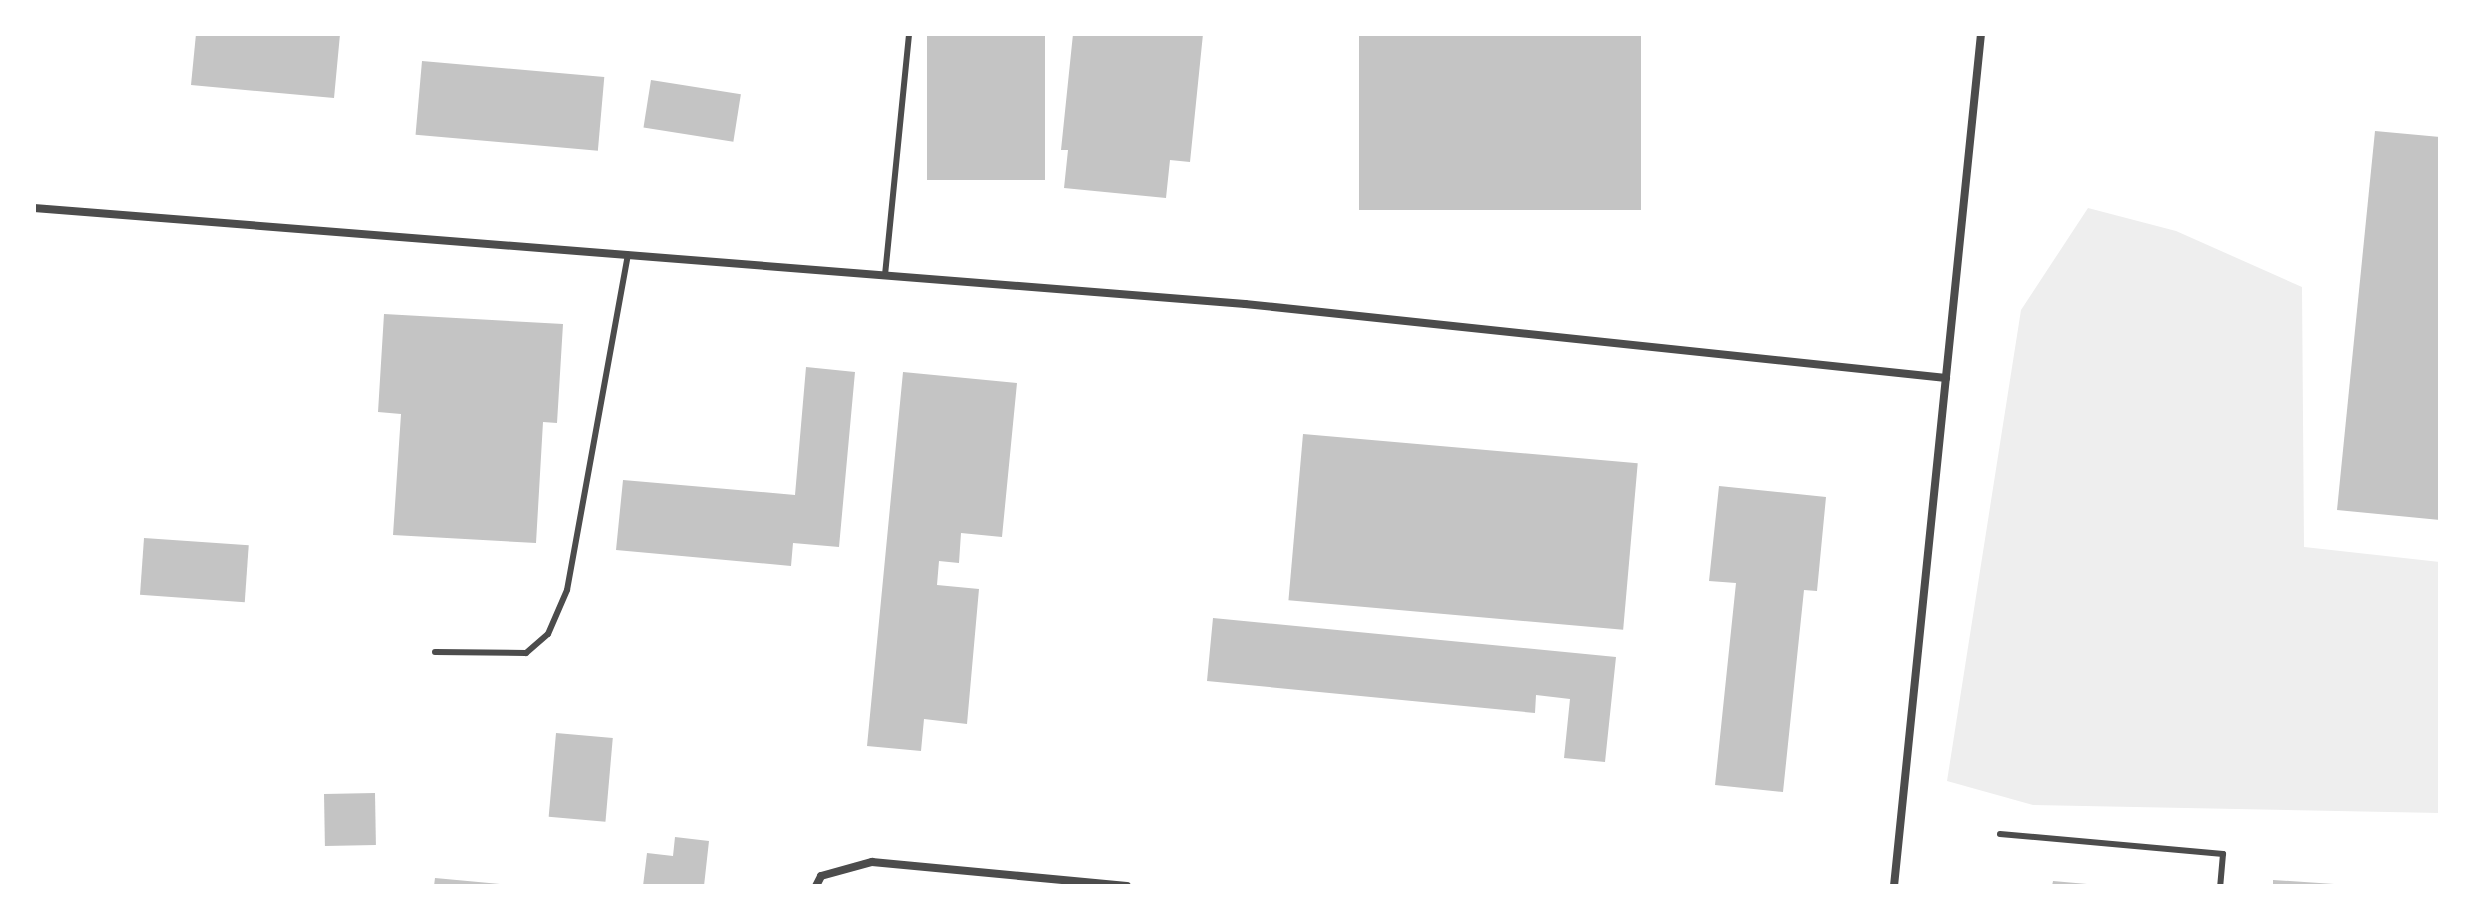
<!DOCTYPE html>
<html>
<head>
<meta charset="utf-8">
<style>
  body { margin:0 }
  #map { position:relative; width:2474px; height:920px; overflow:hidden; background:#fff; font-family:"Space Grotesk",sans-serif }
  div>[style] { position:absolute }
  [style*='--x'] { left:calc(var(--x)*1px); top:calc(var(--y)*1px); width:calc(var(--w)*1px); rotate:calc(var(--a)*1deg) }
  .green>* { inset:0; background:#eee }
  .building>* { inset:0; background:#c4c4c4; transform-origin:0 0 }
  .service>* { height:6px; margin:-3px; padding:0 3px; transform-origin:3px; border-radius:3px; background:#4c4c4c }
  .minor>* { height:8px; margin:-4px; padding:0 4px; transform-origin:4px; border-radius:4px; background:#4c4c4c }
  span { translate:-50% -50%; white-space:nowrap; text-align:center; line-height:1.15; -webkit-text-stroke:6px #fff; paint-order:stroke }
  .frame { position:absolute; inset:0; border:36px solid #fff; pointer-events:none }
</style>
</head>
<body>
<div id="map">
  <div class="green">
    <div style="clip-path:polygon(2088px 208px,2176px 231px,2302px 287px,2304px 547px,2440px 562px,2440px 813px,2033px 805px,1947px 781px,2021px 310px)"></div>
  </div>
  <div class="building">
    <div style="clip-path:polygon(196px 34px,340px 34px,334px 98px,191px 85px)"></div>
    <div style="left:927px;top:34px;width:118px;height:146px"></div>
    <div style="clip-path:polygon(1073px 34px,1203px 34px,1190px 162px,1170px 160px,1166px 198px,1064px 188px,1068px 150px,1061px 150px)"></div>
    <div style="left:1359px;top:34px;width:282px;height:176px"></div>
    <div style="left:422px;top:61px;width:183px;height:74px;rotate:5deg"></div>
    <div style="left:651px;top:80px;width:91px;height:48px;rotate:9deg"></div>
    <div style="clip-path:polygon(2375px 131px,2440px 137px,2440px 520px,2337px 510px)"></div>
    <div style="clip-path:polygon(384px 314px,563px 324px,557px 423px,543px 422px,536px 543px,393px 535px,401px 414px,378px 412px)"></div>
    <div style="clip-path:polygon(806px 367px,855px 372px,839px 547px,793px 543px,791px 566px,616px 550px,623px 480px,795px 495px)"></div>
    <div style="clip-path:polygon(903px 372px,1017px 383px,1002px 537px,961px 533px,959px 563px,939px 561px,937px 585px,979px 589px,967px 724px,924px 719px,921px 751px,867px 746px)"></div>
    <div style="left:1303px;top:434px;width:336px;height:167px;rotate:5deg"></div>
    <div style="clip-path:polygon(1719px 486px,1826px 497px,1817px 591px,1804px 590px,1783px 792px,1715px 785px,1736px 583px,1709px 581px)"></div>
    <div style="left:144px;top:538px;width:105px;height:57px;rotate:4deg"></div>
    <div style="clip-path:polygon(1213px 618px,1616px 657px,1605px 762px,1564px 758px,1570px 699px,1536px 695px,1535px 713px,1207px 681px)"></div>
    <div style="left:556px;top:733px;width:57px;height:84px;rotate:5deg"></div>
    <div style="left:375px;top:793px;width:52px;height:51px;rotate:89deg"></div>
    <div style="clip-path:polygon(675px 837px,709px 841px,704px 886px,643px 886px,647px 853px,673px 856px)"></div>
    <div style="clip-path:polygon(435px 878px,500px 884px,500px 886px,434px 886px)"></div>
    <div style="clip-path:polygon(2273px 880px,2334px 884px,2334px 886px,2273px 886px)"></div>
    <div style="clip-path:polygon(2053px 881px,2087px 884px,2087px 886px,2052px 886px)"></div>
  </div>
  <div class="service">
    <div style="--x:885;--y:275;--w:242;--a:-84.3"></div>
    <div style="--x:435;--y:652;--w:91;--a:0.6"></div>
    <div style="--x:526;--y:653;--w:29;--a:-41"></div>
    <div style="--x:548;--y:634;--w:48;--a:-66.6"></div>
    <div style="--x:567;--y:590;--w:341;--a:-79.7"></div>
    <div style="--x:2000;--y:834;--w:224;--a:5.1"></div>
    <div style="--x:2223;--y:854;--w:32;--a:95"></div>
  </div>
  <div class="minor">
    <div style="--x:34;--y:208;--w:1215;--a:4.53"></div>
    <div style="--x:1245;--y:304;--w:705;--a:6.03"></div>
    <div style="--x:816;--y:886;--w:11;--a:-63"></div>
    <div style="--x:821;--y:876;--w:53;--a:-15.4"></div>
    <div style="--x:872;--y:862;--w:256;--a:5.4"></div>
    <div style="--x:1894;--y:886;--w:856;--a:-84.17"></div>
  </div>
  <div class="frame"></div>
</div>
</body>
</html>
